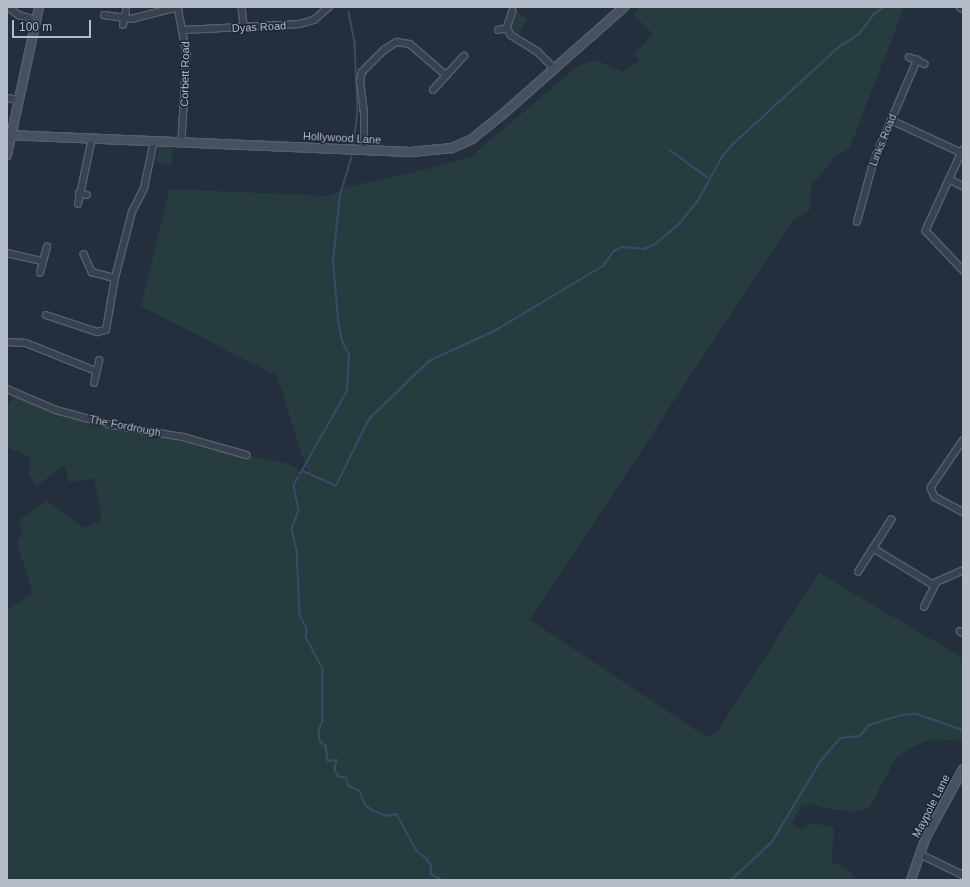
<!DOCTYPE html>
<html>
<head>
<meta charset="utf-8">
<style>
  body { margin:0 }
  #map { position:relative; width:970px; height:887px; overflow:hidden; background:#242f3e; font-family:Arial,sans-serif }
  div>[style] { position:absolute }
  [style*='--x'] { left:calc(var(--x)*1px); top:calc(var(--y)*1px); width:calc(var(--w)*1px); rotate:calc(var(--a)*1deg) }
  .green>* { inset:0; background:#263c3f }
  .stream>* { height:1.5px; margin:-0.75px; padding:0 0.75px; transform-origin:0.75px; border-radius:0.75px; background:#394c67 }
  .roads { filter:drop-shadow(1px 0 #565f6c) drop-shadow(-1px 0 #565f6c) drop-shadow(0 1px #565f6c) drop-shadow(0 -1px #565f6c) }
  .street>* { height:5.5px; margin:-2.75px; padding:0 2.75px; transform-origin:2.75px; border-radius:2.75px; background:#38414e }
  .secondary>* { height:8px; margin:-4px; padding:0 4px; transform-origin:4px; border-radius:4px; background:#465061 }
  span { translate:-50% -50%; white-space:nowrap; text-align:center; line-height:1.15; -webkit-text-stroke:3px #1d2633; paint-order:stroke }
  .street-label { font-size:11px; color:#b4bcc9 }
  .frame { position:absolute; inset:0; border:8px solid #b4bcc9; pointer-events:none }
  .scale { position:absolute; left:12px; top:20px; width:79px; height:18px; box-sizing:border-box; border:2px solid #b4bcc9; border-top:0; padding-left:5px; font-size:12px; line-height:14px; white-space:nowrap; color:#b4bcc9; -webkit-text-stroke:3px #1d2633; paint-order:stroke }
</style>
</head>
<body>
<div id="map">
  <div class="green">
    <div style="clip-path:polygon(641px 7px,904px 7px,850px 147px,835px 157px,811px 186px,810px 210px,793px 220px,530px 620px,706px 737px,717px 732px,819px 573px,963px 658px,963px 742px,954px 740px,927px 741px,908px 749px,896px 758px,869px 808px,855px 812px,824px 808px,812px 804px,802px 805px,792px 823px,799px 829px,814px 823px,834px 828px,832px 862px,848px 869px,857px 880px,7px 880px,7px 610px,33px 594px,17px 543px,23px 532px,19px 520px,47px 501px,83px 528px,102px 520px,94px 478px,69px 482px,64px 466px,36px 486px,29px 475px,30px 457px,7px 447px,7px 410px,13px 394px,52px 412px,134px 432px,285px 463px,308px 474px,277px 376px,141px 306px,170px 189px,329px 196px,347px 187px,416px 172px,470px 157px,578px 66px,596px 60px,623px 72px,640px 60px,635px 53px,653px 34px,633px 14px)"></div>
    <div style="clip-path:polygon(516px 11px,528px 19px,517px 36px,510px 26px)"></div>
    <div style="clip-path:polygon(160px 147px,173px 148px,171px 165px,155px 161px)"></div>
  </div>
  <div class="stream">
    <div style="--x:349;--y:12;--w:32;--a:79"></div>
    <div style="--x:355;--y:43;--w:68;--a:87.5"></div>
    <div style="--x:358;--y:111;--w:33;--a:97"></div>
    <div style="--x:670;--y:150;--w:46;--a:36.1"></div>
    <div style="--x:303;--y:471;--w:36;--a:24"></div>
    <div style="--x:336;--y:486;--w:75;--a:-63.8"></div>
    <div style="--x:369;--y:419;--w:83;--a:-44"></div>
    <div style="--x:429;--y:361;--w:74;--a:-24.8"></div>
    <div style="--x:496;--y:330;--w:125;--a:-30.9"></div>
    <div style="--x:603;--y:266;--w:19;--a:-54"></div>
    <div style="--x:614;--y:251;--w:10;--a:-24"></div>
    <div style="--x:623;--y:247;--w:21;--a:5"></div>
    <div style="--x:644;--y:249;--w:11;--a:-22"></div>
    <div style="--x:654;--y:245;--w:33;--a:-40"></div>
    <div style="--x:679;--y:224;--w:32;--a:-51"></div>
    <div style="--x:699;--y:199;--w:48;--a:-61.3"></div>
    <div style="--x:722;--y:157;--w:16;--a:-50"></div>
    <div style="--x:732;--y:145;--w:145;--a:-42.5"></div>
    <div style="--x:839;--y:47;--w:24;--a:-33"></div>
    <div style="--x:859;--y:34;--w:25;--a:-53"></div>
    <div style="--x:874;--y:14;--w:12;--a:-35"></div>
    <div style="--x:300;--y:474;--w:95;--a:-60.5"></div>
    <div style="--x:347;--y:391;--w:36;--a:-87"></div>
    <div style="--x:349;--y:355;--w:16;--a:-117"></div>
    <div style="--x:342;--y:341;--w:21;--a:-101"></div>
    <div style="--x:338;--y:320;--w:59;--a:-94.8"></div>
    <div style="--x:333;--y:261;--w:66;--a:-83.9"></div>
    <div style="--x:340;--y:195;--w:39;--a:-73"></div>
    <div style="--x:299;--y:477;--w:9;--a:122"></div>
    <div style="--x:294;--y:485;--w:25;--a:79"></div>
    <div style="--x:299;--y:510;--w:20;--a:110"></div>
    <div style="--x:292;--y:529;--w:23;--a:77"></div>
    <div style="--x:297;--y:551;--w:64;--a:87.3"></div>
    <div style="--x:300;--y:615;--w:16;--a:63"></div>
    <div style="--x:307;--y:629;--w:8;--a:97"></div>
    <div style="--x:306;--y:637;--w:36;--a:62"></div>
    <div style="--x:323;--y:669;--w:52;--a:90"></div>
    <div style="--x:323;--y:721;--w:11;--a:112"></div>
    <div style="--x:319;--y:731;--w:10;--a:84"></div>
    <div style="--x:320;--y:741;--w:8;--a:40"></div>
    <div style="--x:326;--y:746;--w:15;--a:82"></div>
    <div style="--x:328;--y:761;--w:9;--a:-6"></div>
    <div style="--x:337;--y:760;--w:9;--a:103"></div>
    <div style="--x:335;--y:769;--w:8;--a:67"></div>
    <div style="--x:338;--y:776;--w:8;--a:14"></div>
    <div style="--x:346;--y:778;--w:9;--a:69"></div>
    <div style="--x:349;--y:786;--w:12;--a:24"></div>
    <div style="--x:360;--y:791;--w:14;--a:69"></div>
    <div style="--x:365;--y:804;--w:9;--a:41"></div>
    <div style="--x:372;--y:810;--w:15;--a:23"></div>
    <div style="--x:386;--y:816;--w:11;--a:-10"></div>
    <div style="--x:397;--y:814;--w:42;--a:61.6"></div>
    <div style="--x:417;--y:851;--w:13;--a:39"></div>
    <div style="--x:427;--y:859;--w:9;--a:58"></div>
    <div style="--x:432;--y:867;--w:7;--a:98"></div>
    <div style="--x:431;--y:874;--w:13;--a:29"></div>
    <div style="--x:731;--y:880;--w:56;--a:-42.8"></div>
    <div style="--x:772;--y:842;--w:93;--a:-59"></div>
    <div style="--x:820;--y:762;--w:31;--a:-50"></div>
    <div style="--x:840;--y:738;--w:20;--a:-6"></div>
    <div style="--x:860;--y:736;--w:14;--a:-51"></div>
    <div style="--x:869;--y:725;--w:34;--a:-17"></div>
    <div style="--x:901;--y:715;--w:16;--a:-4"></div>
    <div style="--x:917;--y:714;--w:49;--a:19.2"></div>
  </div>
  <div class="roads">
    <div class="street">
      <div style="--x:8;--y:7;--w:14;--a:36"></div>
      <div style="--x:19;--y:15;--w:18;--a:16"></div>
      <div style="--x:178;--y:7;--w:48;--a:79.2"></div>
      <div style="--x:187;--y:54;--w:88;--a:93.3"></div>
      <div style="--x:242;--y:7;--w:20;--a:84"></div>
      <div style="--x:960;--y:7;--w:4;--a:34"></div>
      <div style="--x:513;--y:11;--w:18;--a:109"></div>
      <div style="--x:507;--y:28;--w:8;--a:60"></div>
      <div style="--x:511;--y:35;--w:31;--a:32"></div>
      <div style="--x:537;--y:51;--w:25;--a:45"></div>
      <div style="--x:104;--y:15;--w:27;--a:8"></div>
      <div style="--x:131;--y:19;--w:49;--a:-14.3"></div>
      <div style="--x:123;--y:25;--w:14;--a:-78"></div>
      <div style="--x:184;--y:30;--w:116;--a:-3"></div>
      <div style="--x:300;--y:24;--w:15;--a:-16"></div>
      <div style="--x:314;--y:20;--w:20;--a:-41"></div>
      <div style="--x:498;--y:30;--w:9;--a:-13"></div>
      <div style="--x:909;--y:57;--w:17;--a:24"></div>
      <div style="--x:433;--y:90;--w:46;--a:-47.6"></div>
      <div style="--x:7;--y:98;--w:11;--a:10"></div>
      <div style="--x:891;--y:120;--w:76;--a:24.9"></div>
      <div style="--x:364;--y:150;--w:37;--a:-90"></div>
      <div style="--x:364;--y:113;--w:31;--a:-97"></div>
      <div style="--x:360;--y:82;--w:10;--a:-79"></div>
      <div style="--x:362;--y:72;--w:31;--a:-45"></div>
      <div style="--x:384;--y:50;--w:15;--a:-32"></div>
      <div style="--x:397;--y:42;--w:13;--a:9"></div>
      <div style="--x:410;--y:44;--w:48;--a:40.7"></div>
      <div style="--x:963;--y:150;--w:89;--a:114.6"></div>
      <div style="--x:926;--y:231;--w:54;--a:46.5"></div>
      <div style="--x:949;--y:179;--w:16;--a:27"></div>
      <div style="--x:79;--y:193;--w:8;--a:14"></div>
      <div style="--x:78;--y:204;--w:67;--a:-78"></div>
      <div style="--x:857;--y:222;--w:64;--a:-74.7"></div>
      <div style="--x:874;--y:160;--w:109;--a:-66.7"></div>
      <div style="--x:7;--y:253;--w:37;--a:13"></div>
      <div style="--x:84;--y:254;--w:20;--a:66"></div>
      <div style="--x:92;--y:272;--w:24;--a:15"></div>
      <div style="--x:40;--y:273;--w:27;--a:-75"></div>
      <div style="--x:46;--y:315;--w:54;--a:18.4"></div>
      <div style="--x:97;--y:332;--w:9;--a:-13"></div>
      <div style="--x:106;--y:330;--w:53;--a:-80.2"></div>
      <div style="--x:115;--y:278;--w:68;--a:-75.6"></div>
      <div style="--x:132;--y:212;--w:27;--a:-63"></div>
      <div style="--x:144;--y:188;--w:48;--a:-78"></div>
      <div style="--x:7;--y:342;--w:19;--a:3"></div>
      <div style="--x:26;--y:343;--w:75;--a:21.8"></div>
      <div style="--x:94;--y:383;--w:23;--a:-77"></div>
      <div style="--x:7;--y:389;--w:53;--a:23.2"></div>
      <div style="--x:56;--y:410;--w:58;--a:15"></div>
      <div style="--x:112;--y:425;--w:72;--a:9.6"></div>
      <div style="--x:183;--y:437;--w:66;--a:15.9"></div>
      <div style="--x:963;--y:441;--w:57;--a:124.2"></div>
      <div style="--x:931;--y:488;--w:10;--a:66"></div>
      <div style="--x:935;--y:497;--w:32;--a:28"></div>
      <div style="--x:873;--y:548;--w:69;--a:31.4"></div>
      <div style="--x:932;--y:584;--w:34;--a:-24"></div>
      <div style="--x:858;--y:572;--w:62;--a:-57.6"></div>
      <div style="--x:924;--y:607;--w:25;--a:-63"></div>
      <div style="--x:960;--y:631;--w:4;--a:34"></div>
      <div style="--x:920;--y:854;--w:48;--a:26"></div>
    </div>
    <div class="secondary">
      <div style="--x:7;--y:135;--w:404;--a:2.4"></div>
      <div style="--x:411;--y:152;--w:41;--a:-5.6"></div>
      <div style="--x:452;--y:148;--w:22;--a:-24"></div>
      <div style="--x:472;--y:139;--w:40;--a:-39"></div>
      <div style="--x:503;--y:114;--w:162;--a:-41.5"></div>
      <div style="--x:7;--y:155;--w:151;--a:-77.8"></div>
      <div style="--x:911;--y:880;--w:46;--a:-70.8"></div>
      <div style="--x:926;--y:837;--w:77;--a:-61.4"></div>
    </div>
  </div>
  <div class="street-label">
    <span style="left:259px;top:27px;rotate:-3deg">Dyas Road</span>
    <span style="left:185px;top:74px;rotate:-89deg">Corbett Road</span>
    <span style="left:342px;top:138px;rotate:3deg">Hollywood Lane</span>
    <span style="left:883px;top:140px;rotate:-68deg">Links Road</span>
    <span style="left:125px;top:426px;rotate:11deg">The Fordrough</span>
    <span style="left:931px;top:806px;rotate:-63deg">Maypole Lane</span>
  </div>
  <div class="frame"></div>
  <div class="scale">100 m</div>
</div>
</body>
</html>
